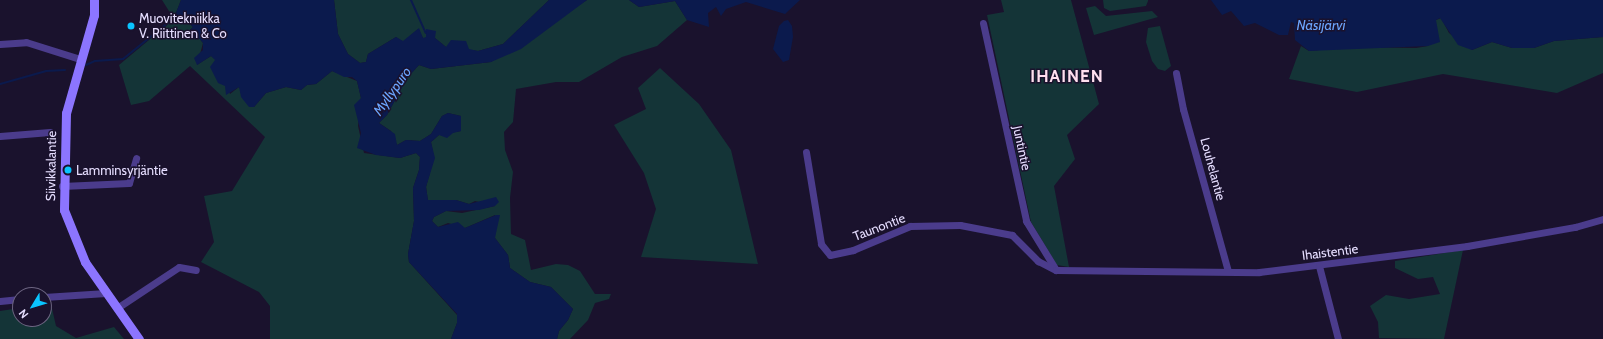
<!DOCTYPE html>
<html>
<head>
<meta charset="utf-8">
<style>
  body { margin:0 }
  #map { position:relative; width:1603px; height:339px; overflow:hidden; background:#1a122d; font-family:Cabin,sans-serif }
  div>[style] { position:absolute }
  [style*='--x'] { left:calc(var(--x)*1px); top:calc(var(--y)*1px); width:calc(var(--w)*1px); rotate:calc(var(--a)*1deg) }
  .green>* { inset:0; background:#143437 }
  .water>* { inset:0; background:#0b1a4d }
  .stream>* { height:2px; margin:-1px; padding:0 1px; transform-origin:1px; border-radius:1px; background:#0b1a4d }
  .minor>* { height:7px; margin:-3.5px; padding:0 3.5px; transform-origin:3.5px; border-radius:3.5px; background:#4b3c8c }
  .secondary>* { height:9px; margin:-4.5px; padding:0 4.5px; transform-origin:4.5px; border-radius:4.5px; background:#8c75ff }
  .dots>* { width:11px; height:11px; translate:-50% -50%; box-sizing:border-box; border:2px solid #1a122d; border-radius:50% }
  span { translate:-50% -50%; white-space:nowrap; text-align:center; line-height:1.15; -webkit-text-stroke:3px #1a122d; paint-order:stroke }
  .poi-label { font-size:13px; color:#e6deff }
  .left { translate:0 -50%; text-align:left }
  .street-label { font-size:13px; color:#e6deff }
  .water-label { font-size:14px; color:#6ca6ff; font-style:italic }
  .district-label { font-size:17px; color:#ffe0ef; font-weight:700; letter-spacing:1px }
  .north { position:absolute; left:12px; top:287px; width:40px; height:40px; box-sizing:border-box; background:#1a122d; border:1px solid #6c6481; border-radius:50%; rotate:232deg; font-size:11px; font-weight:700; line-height:16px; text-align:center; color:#e6deff }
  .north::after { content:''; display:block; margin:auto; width:14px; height:18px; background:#0ac4ff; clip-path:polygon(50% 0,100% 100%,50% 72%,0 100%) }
</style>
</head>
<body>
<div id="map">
  <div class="green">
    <div style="clip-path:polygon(162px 0,181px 0,174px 18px,188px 22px,193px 27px,181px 39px,199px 38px,203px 43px,197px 65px,211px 56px,216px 60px,230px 94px,239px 87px,247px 102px,254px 107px,266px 93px,286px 87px,301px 90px,307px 85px,316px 84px,332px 71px,357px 81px,361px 98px,358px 126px,364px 153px,400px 158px,416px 153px,420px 157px,419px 170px,413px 188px,414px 221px,408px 254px,409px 262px,457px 315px,457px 323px,451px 339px,270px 339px,270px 306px,259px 292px,201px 262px,214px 242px,204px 196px,232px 191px,265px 137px,190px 66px,149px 101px,131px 105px,119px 65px,174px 19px)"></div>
    <div style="clip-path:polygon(334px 0,549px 0,503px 44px,478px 51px,446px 47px,435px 38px,423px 38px,418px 29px,403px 42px,396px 37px,368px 54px,366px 62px,360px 63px,348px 54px,338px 34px)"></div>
    <div style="clip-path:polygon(587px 0,629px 0,639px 7px,675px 1px,687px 20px,657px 46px,622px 57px,579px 82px,556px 82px,516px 89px,513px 122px,504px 132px,505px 150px,513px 172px,510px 198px,511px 234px,525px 240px,531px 270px,556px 264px,568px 265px,580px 271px,595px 294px,611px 294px,609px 299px,595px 303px,588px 320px,570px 339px,557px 339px,559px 331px,568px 320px,573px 309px,551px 287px,530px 282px,510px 268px,508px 255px,495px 238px,495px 215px,465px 228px,448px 223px,438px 227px,432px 221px,434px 217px,446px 211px,462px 213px,495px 206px,475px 201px,469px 204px,456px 200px,428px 201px,426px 187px,434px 158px,431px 142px,439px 135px,461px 131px,461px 116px,448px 113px,442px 116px,431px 134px,420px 141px,406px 140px,397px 145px,391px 131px,379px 123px,387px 115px,407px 78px,419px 65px,431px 69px,491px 62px)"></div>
    <div style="clip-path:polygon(1001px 0,1071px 0,1099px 104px,1067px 135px,1075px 159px,1054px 186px,1069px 267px,1057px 265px,1031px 222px,987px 15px,1004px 12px)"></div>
    <div style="clip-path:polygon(1103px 0,1148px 0,1148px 1px,1146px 6px,1110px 11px,1104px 8px)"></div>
    <div style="clip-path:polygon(1095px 6px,1106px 16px,1152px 11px,1158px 17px,1094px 35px,1086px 8px)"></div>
    <div style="clip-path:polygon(1441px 18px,1449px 33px,1472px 50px,1492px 42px,1512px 48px,1534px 48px,1554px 41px,1603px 37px,1603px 73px,1557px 93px,1443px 74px,1357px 92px,1289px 79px,1301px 46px,1309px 51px,1352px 47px,1416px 48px,1428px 46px,1436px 20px)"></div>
    <div style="clip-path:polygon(1160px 26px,1171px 66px,1165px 71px,1158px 69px,1152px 61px,1146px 42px,1148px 28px)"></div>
    <div style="clip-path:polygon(660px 68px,699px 104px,731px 150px,758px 264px,641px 257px,656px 209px,644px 173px,614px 125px,646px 109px,638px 88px)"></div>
    <div style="clip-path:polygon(1463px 250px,1444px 339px,1379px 338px,1378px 322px,1370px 306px,1386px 295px,1409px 299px,1440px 294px,1433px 277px,1418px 279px,1395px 268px,1395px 261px)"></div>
    <div style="clip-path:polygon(51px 304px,56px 326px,76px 338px,114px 327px,124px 339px,0 339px,0 311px,20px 308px,20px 319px,44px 319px,44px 305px)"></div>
  </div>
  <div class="water">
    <div style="clip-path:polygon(181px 0,334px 0,338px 34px,348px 54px,360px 63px,366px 62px,368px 54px,396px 37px,403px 41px,419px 28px,423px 38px,426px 37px,426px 29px,436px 31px,435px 38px,446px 47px,451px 40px,466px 41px,469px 49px,478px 51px,503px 44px,549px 0,587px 0,521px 49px,491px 62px,431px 69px,419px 65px,407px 78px,387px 115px,379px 123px,395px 134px,397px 145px,406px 140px,420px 141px,431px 134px,442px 116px,448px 113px,461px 116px,461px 131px,453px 133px,447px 138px,439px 135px,431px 142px,435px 158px,426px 187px,428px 200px,456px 200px,469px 204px,496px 197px,499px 202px,495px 206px,479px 210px,446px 211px,434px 217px,432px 221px,438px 227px,458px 222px,465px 228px,496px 215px,500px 215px,495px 238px,508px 255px,510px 268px,530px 282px,551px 287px,573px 309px,568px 320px,559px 331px,557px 339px,451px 339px,457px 323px,457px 314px,409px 262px,408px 254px,414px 221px,413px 188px,419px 170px,420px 157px,416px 153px,400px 158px,376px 155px,357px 148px,361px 133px,354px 105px,361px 98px,357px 81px,352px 77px,344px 77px,332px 71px,316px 84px,307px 85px,301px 90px,286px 87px,266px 93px,254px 107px,249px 107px,241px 97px,239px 87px,226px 95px,225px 86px,218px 83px,210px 67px,215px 60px,211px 56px,197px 65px,194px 58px,203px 50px,203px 43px,199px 38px,181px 39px,193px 27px,188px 22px,174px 18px)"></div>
    <div style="clip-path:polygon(617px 0,800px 0,785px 14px,746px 2px,726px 9px,721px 16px,716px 7px,708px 13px,709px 27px,687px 20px,675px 1px,639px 7px,629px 0)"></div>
    <div style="clip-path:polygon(1211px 0,1603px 0,1603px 37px,1554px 41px,1534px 48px,1512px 48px,1492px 42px,1472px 50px,1458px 45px,1440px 18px,1436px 20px,1440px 42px,1428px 46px,1309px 51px,1295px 40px,1294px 23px,1291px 22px,1288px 35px,1279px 35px,1255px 23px,1244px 26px,1231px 11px,1222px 15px)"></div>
    <div style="clip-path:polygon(788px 20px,792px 26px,793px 37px,789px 60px,783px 62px,773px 49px,779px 26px,784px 21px)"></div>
  </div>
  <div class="stream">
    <div style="--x:411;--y:0;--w:36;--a:66"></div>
    <div style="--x:86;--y:65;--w:10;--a:-24"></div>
    <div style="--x:95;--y:61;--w:28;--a:-4"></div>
    <div style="--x:123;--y:59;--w:65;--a:-38.8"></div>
    <div style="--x:0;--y:84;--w:48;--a:-15.8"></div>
    <div style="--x:46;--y:71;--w:19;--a:-3"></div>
  </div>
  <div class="minor">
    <div style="--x:983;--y:23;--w:203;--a:77.7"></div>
    <div style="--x:1026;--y:221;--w:57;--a:58.5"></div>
    <div style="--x:0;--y:44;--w:26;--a:-4"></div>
    <div style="--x:26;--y:42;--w:57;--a:17.5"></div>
    <div style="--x:1176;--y:73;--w:37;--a:79"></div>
    <div style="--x:1183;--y:109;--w:168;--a:74.5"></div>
    <div style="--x:0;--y:136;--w:50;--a:-4.6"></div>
    <div style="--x:806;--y:152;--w:93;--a:80.7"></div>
    <div style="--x:821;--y:244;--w:14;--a:51"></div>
    <div style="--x:830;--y:255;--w:24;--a:-12"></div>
    <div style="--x:853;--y:250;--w:62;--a:-22.8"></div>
    <div style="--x:910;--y:226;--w:50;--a:-1.1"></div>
    <div style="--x:960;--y:225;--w:53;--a:10.9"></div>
    <div style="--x:1012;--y:235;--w:37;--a:45"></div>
    <div style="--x:1038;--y:261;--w:20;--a:27"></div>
    <div style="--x:1056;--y:270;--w:203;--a:0.6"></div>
    <div style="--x:1259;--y:272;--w:210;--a:-7.1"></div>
    <div style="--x:1467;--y:246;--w:110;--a:-10"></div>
    <div style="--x:1575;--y:227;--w:29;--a:-16"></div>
    <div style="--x:62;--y:186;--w:67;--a:-2.6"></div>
    <div style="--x:129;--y:183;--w:26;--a:-74"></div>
    <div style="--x:1319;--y:266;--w:75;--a:75.4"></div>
    <div style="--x:44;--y:297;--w:62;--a:-3.7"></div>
    <div style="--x:0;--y:301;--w:20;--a:-6"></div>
    <div style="--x:117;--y:308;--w:74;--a:-33.5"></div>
    <div style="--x:179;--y:267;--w:17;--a:10"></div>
  </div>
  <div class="secondary">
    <div style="--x:94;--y:0;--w:15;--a:90"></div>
    <div style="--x:94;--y:15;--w:102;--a:105.9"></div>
    <div style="--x:66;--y:113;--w:97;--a:91.2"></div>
    <div style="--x:64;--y:210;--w:56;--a:68"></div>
    <div style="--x:85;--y:262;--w:94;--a:55"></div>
  </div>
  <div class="dots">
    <div style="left:131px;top:26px;background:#0ac4ff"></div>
    <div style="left:68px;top:170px;background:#0ac4ff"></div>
  </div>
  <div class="poi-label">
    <span class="left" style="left:139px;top:26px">Muovitekniikka<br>V. Riittinen &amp; Co</span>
    <span class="left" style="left:76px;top:170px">Lamminsyrjäntie</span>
  </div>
  <div class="street-label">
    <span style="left:1022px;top:148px;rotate:78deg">Juntintie</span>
    <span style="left:51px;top:166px;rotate:-89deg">Siivikkalantie</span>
    <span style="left:1213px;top:169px;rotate:75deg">Louhelantie</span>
    <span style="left:879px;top:227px;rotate:-21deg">Taunontie</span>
    <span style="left:1330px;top:252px;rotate:-7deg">Ihaistentie</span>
  </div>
  <div class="water-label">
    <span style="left:1321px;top:25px">Näsijärvi</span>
    <span style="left:392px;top:91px;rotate:-55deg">Myllypuro</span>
  </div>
  <div class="district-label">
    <span style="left:1067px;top:77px">IHAINEN</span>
  </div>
  <div class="north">N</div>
</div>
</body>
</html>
